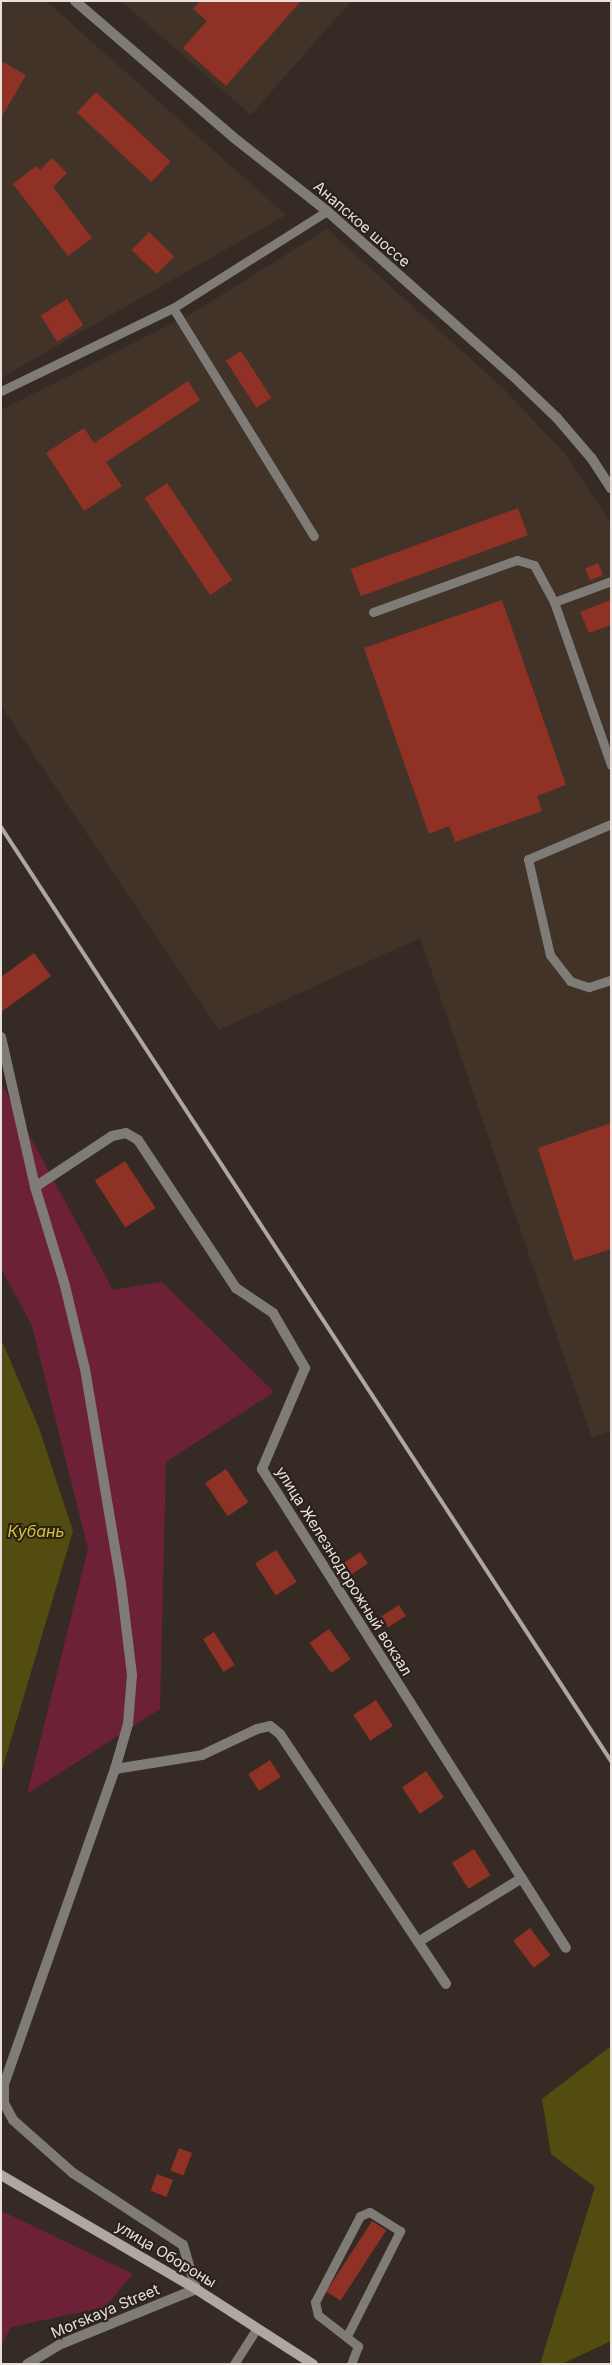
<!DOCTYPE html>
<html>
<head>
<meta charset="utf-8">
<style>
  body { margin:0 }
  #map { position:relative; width:612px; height:2365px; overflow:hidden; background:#352b24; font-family:Inter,sans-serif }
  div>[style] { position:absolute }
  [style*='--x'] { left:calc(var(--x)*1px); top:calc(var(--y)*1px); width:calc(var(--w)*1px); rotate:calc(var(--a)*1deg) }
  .built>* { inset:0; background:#423329 }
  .green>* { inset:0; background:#6d2137 }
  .water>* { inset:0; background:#524c10 }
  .building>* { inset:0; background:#8f3124; transform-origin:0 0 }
  .service>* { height:9px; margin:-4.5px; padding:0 4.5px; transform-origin:4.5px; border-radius:4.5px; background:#7f7c77 }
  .minor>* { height:10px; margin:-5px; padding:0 5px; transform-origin:5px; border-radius:5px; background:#7f7c77 }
  .tertiary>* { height:10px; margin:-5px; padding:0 5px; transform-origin:5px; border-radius:5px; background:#7f7c77 }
  .secondary>* { height:10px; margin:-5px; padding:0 5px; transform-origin:5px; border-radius:5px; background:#ada8a0 }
  .rail>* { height:4px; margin:-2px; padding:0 2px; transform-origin:2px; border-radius:2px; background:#aea6a0 }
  span { translate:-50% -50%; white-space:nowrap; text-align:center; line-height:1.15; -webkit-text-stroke:4px #2b211b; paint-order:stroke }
  .street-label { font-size:15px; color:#e7e0db }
  .water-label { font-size:16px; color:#d4c62f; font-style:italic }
  .frame { position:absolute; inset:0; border:2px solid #e7e0db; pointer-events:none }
</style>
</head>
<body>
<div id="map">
  <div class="built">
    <div style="clip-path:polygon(1px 1px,46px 1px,286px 215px,1px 378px)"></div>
    <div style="clip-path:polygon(121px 1px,351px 1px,251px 115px)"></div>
    <div style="clip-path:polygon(327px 229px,504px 389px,565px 454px,611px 523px,611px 1431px,592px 1438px,420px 938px,219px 1030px,1px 706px,1px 410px,193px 313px)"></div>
  </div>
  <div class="green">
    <div style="clip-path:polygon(1px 1083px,113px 1290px,162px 1282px,274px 1392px,166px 1462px,160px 1709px,27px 1794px,88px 1549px,32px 1326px,1px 1268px)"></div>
    <div style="clip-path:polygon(1px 2211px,10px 2215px,133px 2274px,105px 2307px,11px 2327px,1px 2346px)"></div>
  </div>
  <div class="water">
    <div style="clip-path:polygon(1px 1339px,39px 1428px,73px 1531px,1px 1773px)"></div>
    <div style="clip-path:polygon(611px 2046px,611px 2341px,562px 2364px,540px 2364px,595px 2187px,551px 2154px,542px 2099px)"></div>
  </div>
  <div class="building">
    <div style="clip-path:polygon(200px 1px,301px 1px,226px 86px,183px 48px,207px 21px,193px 9px)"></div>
    <div style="clip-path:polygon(1px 61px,26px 75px,1px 118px)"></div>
    <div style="left:96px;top:92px;width:102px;height:28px;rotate:43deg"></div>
    <div style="clip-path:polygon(52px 158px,67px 173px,53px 187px,92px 238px,68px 256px,13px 184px,36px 166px,40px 170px)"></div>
    <div style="left:149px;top:232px;width:35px;height:25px;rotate:44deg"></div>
    <div style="left:67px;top:299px;width:31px;height:31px;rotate:58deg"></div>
    <div style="left:241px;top:351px;width:56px;height:18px;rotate:57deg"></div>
    <div style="clip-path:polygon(188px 381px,200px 400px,106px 462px,122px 486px,84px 511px,46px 453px,84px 428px,94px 443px)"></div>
    <div style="left:167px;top:483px;width:117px;height:27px;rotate:56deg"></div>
    <div style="left:518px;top:508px;width:29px;height:178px;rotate:70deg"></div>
    <div style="left:598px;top:563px;width:13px;height:14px;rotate:67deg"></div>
    <div style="clip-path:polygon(502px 600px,566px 785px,537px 796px,542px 811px,455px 842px,449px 826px,429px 834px,364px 648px)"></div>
    <div style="clip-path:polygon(611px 600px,611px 625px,589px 633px,580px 612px)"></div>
    <div style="clip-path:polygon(34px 953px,51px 976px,1px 1012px,1px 977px)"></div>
    <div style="clip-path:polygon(611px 1123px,611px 1249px,574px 1261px,538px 1148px)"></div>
    <div style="left:125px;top:1161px;width:56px;height:36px;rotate:57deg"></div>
    <div style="left:226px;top:1469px;width:40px;height:25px;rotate:56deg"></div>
    <div style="left:276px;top:1550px;width:38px;height:25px;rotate:57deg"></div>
    <div style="left:360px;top:1552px;width:14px;height:19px;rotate:56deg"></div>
    <div style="left:399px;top:1605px;width:13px;height:21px;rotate:58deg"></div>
    <div style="left:329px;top:1629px;width:37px;height:24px;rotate:54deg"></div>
    <div style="left:214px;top:1632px;width:39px;height:13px;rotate:58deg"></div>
    <div style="left:376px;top:1700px;width:31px;height:27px;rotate:57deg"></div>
    <div style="left:270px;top:1760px;width:20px;height:26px;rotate:57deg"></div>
    <div style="left:426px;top:1771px;width:32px;height:29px;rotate:56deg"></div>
    <div style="left:474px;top:1849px;width:31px;height:26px;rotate:58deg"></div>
    <div style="left:530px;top:1928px;width:34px;height:21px;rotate:53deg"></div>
    <div style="left:179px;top:2148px;width:14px;height:24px;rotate:21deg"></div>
    <div style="left:157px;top:2174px;width:17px;height:18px;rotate:21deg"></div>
    <div style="left:372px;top:2221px;width:17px;height:84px;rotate:33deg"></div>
  </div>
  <div class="service">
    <div style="--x:173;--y:308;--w:268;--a:58.3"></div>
    <div style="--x:1;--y:391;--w:191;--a:-25.8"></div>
    <div style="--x:173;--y:308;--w:182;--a:-32.2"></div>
    <div style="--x:554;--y:602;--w:173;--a:70.7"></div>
    <div style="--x:373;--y:612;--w:153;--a:-19.9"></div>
    <div style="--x:517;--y:560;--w:18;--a:16"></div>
    <div style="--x:534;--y:565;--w:42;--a:61.6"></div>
    <div style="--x:554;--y:602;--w:61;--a:-20.2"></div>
    <div style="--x:611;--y:824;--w:90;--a:157.1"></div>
    <div style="--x:528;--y:859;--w:98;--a:77.1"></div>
    <div style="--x:550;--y:955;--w:33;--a:52"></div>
    <div style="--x:570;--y:981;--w:20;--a:18"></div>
    <div style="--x:589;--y:987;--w:23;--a:-18"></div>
    <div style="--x:347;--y:2336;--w:118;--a:-63.2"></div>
    <div style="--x:400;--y:2231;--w:36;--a:-148"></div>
    <div style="--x:369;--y:2212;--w:10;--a:156"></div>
    <div style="--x:360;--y:2216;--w:97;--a:117.6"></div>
    <div style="--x:315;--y:2302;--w:13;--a:77"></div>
    <div style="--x:318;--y:2315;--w:51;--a:37.8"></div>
    <div style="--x:358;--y:2346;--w:19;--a:111"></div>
    <div style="--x:234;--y:2364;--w:43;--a:-57.4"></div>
  </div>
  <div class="minor">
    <div style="--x:1;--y:1037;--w:154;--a:77.2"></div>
    <div style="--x:35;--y:1187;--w:103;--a:73.1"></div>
    <div style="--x:65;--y:1286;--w:85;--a:76.5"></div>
    <div style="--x:85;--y:1369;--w:218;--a:80.5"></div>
    <div style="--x:121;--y:1584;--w:92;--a:83.1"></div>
    <div style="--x:132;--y:1675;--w:49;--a:94.7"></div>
    <div style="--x:128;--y:1724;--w:47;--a:106.1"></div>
    <div style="--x:115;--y:1769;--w:335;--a:109.4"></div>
    <div style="--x:4;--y:2085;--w:18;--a:90"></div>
    <div style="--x:4;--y:2103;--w:19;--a:62"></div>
    <div style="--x:13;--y:2120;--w:80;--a:41.5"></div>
    <div style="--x:73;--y:2173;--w:131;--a:33.2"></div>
    <div style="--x:183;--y:2245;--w:46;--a:73.5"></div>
    <div style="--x:196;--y:2289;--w:148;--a:157.8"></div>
    <div style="--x:59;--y:2345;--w:37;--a:149"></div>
    <div style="--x:35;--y:1187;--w:92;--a:-33.5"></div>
    <div style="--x:112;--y:1136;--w:14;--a:-12"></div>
    <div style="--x:126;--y:1133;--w:14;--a:30"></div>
    <div style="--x:138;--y:1140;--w:178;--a:56.5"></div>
    <div style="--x:236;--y:1288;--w:45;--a:34"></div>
    <div style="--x:273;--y:1313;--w:64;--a:59.8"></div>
    <div style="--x:305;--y:1368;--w:110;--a:113.1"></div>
    <div style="--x:262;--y:1469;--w:567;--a:57.6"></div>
    <div style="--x:115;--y:1769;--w:88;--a:-9.1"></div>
    <div style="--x:202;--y:1755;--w:61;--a:-25.3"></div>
    <div style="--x:257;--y:1729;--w:13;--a:-13"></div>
    <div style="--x:270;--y:1726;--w:13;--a:39"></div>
    <div style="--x:280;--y:1734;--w:300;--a:56.4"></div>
    <div style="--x:418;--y:1942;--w:122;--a:-31.6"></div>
  </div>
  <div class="tertiary">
    <div style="--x:75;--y:1;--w:208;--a:40.7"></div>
    <div style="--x:233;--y:137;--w:120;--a:38.2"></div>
    <div style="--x:327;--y:211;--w:247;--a:41.6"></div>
    <div style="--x:512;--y:375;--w:62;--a:43.7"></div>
    <div style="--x:557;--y:418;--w:54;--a:49.5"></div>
    <div style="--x:592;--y:459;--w:35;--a:57"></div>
  </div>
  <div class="secondary">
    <div style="--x:1;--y:2175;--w:226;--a:30.3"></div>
    <div style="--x:196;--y:2289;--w:139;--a:32.7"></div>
  </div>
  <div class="rail">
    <div style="--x:1;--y:827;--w:1116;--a:56.85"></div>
  </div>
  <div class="street-label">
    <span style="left:362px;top:224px;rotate:41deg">Анапское шоссе</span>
    <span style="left:344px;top:1571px;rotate:58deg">улица Железнодорожный вокзал</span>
    <span style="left:166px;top:2254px;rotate:31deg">улица Обороны</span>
    <span style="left:105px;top:2311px;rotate:-23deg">Morskaya Street</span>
  </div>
  <div class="water-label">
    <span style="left:36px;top:1531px">Кубань</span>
  </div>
  <div class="frame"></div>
</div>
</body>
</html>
